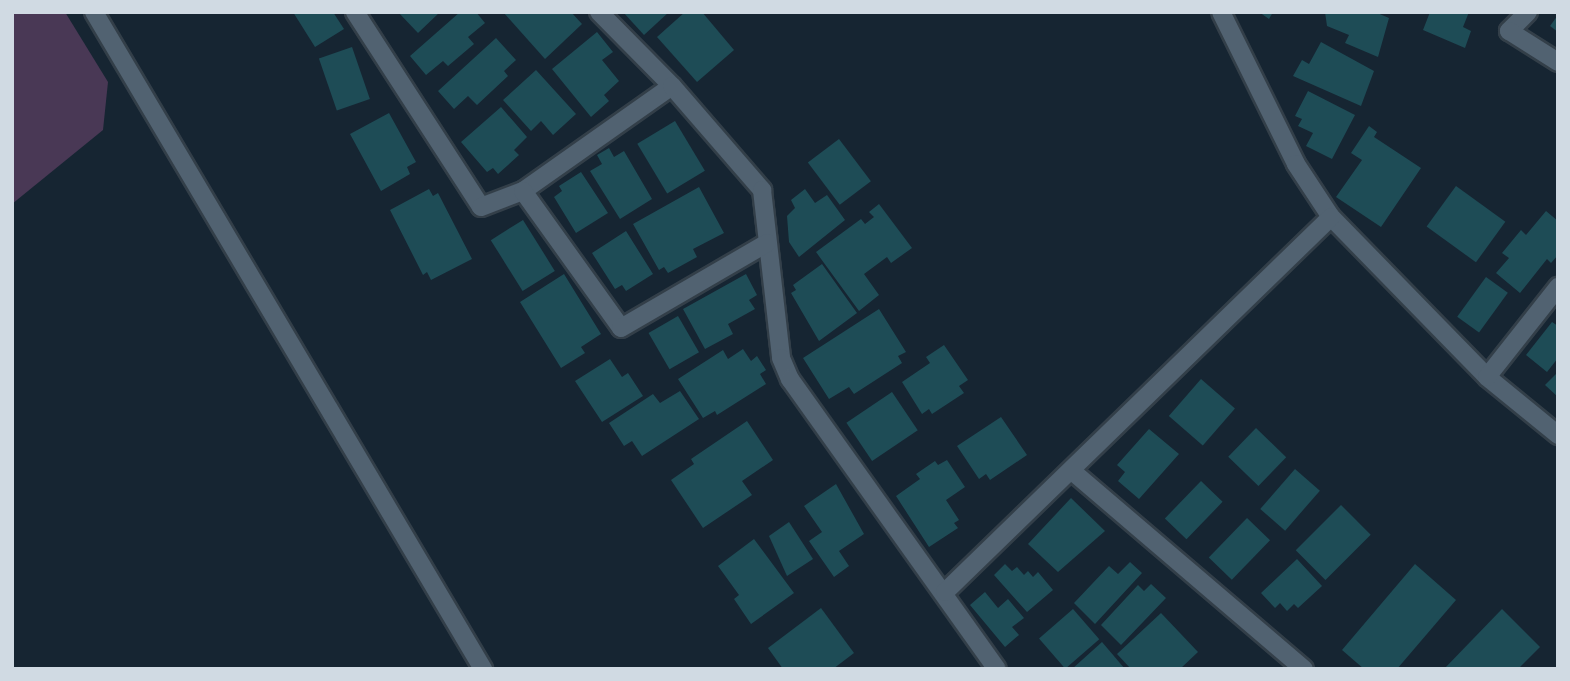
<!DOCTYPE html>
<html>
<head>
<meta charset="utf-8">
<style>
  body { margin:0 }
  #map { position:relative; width:1570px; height:681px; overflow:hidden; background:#162532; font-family:Mulish,sans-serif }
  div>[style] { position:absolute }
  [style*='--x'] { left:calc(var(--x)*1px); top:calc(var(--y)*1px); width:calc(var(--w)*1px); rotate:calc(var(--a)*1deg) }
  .green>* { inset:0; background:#493855 }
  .building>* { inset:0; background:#1e4c56; transform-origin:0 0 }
  .roads { filter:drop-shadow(2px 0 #333f49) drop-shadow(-2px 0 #333f49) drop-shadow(0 2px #333f49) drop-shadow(0 -2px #333f49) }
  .minor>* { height:18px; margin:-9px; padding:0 9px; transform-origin:9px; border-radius:9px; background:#516271 }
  span { translate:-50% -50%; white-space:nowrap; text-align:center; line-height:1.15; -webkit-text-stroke:7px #0d1b28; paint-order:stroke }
  .frame { position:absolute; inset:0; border:14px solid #d0dae3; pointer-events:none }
</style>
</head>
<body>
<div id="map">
  <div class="green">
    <div style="clip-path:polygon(12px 12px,65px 12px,108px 82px,103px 130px,12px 204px)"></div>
  </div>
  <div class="building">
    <div style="clip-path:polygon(293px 12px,333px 12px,344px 29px,315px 47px)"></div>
    <div style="clip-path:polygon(398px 12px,440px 12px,418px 33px)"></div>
    <div style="clip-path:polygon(460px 12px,476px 12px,485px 23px,468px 37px,474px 44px,448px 66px,443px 61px,426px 75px,410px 56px)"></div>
    <div style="clip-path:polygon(503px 12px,571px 12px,582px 24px,545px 59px)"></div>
    <div style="clip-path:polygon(623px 12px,669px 12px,644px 35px)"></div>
    <div style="clip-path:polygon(685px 12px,702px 12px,734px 50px,697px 82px,657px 37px)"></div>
    <div style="clip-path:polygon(1259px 12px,1273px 12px,1269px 19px)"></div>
    <div style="clip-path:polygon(1325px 12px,1375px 12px,1389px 18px,1378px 57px,1345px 43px,1349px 35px,1327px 26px)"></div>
    <div style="clip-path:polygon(1430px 12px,1469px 12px,1463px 27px,1471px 31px,1465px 48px,1423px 30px)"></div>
    <div style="clip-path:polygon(1558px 15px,1558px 32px,1550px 26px)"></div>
    <div style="clip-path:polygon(597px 32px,613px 52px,602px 60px,619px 81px,604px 95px,609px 101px,591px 117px,552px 69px)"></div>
    <div style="clip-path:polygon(496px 38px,516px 60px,504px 71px,508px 76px,477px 105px,468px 96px,454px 109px,438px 91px)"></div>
    <div style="clip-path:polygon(1321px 42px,1374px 71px,1361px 106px,1293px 76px,1302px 60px,1309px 64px)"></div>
    <div style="left:352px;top:47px;width:55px;height:35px;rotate:71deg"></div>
    <div style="clip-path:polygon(536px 70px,576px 114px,553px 135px,541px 121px,531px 131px,503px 100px)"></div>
    <div style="clip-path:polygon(1308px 91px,1355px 115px,1332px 159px,1306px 146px,1313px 133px,1298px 126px,1302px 119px,1295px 116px)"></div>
    <div style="clip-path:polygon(501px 107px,527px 137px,514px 150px,519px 155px,498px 174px,493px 168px,487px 172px,461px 142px)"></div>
    <div style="clip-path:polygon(389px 113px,416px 162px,407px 167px,410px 174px,381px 191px,350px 134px)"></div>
    <div style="left:675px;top:121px;width:58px;height:44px;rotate:59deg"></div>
    <div style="clip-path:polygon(1369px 126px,1377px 132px,1374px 137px,1421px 168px,1381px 227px,1336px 197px,1362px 160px,1351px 153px)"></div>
    <div style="left:839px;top:139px;width:53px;height:39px;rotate:53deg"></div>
    <div style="clip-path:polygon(609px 148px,614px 157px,624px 151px,652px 199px,620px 219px,590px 171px,602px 164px,597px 155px)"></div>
    <div style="clip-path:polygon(581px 172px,608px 213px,576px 233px,554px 197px,562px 191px,559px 186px)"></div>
    <div style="left:1456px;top:186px;width:61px;height:50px;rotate:36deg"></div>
    <div style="clip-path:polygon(699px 187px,724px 233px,693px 249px,697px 257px,668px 273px,664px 267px,659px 270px,633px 224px)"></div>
    <div style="clip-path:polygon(429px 189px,433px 196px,438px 193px,472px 259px,431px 280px,427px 272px,423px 275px,390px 210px)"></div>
    <div style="clip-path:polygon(805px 189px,815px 203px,827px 195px,845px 220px,799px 257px,789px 242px,787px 216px,795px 208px,791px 200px)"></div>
    <div style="clip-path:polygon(879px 204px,912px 248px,891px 263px,887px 257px,864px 274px,879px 295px,859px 311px,816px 252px,861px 219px,865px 224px,874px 217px,869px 212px)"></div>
    <div style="clip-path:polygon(1546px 211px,1558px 221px,1558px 255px,1551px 263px,1547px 259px,1520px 293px,1496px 273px,1509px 258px,1502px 253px,1521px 230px,1526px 235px)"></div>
    <div style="left:523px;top:220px;width:60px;height:38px;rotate:58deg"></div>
    <div style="clip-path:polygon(626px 231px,653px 274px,626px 291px,622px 285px,615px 289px,592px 253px)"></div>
    <div style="clip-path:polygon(822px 264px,857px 313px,819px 341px,791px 293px,796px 290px,793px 285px)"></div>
    <div style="clip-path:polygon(564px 274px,601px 334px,581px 347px,585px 353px,561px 368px,520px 302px)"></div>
    <div style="clip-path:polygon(746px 274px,757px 295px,749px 300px,755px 309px,728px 324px,733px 334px,705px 349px,683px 309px)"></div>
    <div style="left:1486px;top:277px;width:27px;height:49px;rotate:36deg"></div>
    <div style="clip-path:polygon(879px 309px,906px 352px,898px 356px,902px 363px,854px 394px,849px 387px,829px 399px,803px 358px)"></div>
    <div style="left:678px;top:316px;width:42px;height:34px;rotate:60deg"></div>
    <div style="clip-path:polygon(1552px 322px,1558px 326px,1558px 358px,1547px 372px,1526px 355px)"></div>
    <div style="clip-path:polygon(944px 345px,968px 380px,959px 386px,964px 393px,932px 414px,929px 409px,922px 414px,902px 382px,930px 363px,926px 357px)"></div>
    <div style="clip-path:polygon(743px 349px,751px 361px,757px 356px,766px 370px,760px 374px,766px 384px,717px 415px,715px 411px,703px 418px,678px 379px,723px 350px,728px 359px)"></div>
    <div style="clip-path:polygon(610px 359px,622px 377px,628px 373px,643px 396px,602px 422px,575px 381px)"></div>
    <div style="clip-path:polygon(1558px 372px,1558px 397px,1545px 385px)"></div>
    <div style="left:1201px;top:379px;width:45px;height:49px;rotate:41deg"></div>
    <div style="clip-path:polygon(680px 391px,699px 419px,642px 456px,632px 441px,624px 446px,609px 423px,653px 394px,660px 403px)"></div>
    <div style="left:892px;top:392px;width:46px;height:55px;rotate:56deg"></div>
    <div style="clip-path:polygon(1001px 417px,1027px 455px,990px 480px,986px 474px,979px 479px,957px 446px)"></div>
    <div style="clip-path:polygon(747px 421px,773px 460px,742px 481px,752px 495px,703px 528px,671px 480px,694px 464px,691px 459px)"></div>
    <div style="left:1256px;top:428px;width:42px;height:40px;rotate:44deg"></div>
    <div style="clip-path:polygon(1149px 429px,1179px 454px,1139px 499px,1118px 481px,1125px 472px,1117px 465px)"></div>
    <div style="clip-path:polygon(947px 460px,965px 487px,946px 500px,959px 520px,954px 523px,958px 528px,929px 547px,896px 496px,920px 479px,916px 474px,935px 461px,938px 465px)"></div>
    <div style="left:1295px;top:469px;width:33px;height:53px;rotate:41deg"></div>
    <div style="left:1201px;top:481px;width:30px;height:52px;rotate:44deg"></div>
    <div style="clip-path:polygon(836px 484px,864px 534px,839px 551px,849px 566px,834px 577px,809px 541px,822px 532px,804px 506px)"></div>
    <div style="clip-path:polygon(1071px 498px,1105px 531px,1058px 572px,1028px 544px)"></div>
    <div style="left:1341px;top:505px;width:42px;height:64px;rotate:45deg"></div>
    <div style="left:1247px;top:518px;width:32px;height:55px;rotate:44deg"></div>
    <div style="clip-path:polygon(789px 522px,813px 559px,787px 576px,769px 536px)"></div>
    <div style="clip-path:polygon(754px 539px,794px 593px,751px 624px,734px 599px,739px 595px,718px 566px)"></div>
    <div style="clip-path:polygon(1297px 559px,1322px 586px,1298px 608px,1294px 604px,1287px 611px,1280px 603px,1275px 608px,1261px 593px)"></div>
    <div style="clip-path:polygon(1130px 562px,1142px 573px,1095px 624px,1074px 603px,1109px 566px,1118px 574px)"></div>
    <div style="clip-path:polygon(1005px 564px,1012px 571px,1017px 567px,1024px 575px,1028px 571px,1033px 577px,1038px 572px,1053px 590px,1027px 612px,994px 575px)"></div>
    <div style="clip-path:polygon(1415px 564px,1456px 600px,1397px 669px,1364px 669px,1342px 650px)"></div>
    <div style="clip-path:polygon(1151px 584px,1166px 598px,1121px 645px,1101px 625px,1138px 585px,1144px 591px)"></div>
    <div style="clip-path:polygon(985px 592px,998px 608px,1008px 599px,1024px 618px,1012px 627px,1019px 635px,1005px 647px,970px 605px)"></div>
    <div style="clip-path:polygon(821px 608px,854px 653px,833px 669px,783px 669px,768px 648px)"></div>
    <div style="left:1073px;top:609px;width:40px;height:45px;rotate:49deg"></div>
    <div style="clip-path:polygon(1502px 609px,1540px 647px,1518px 669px,1444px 669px)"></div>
    <div style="clip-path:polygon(1161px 613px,1198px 652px,1180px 669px,1131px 669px,1117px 654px)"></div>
    <div style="clip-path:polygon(1102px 642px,1125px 669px,1072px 669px)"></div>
  </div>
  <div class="roads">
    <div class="minor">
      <div style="--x:94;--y:12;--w:764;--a:59.37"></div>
      <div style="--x:355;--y:12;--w:232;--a:57.1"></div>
      <div style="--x:481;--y:207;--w:45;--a:-20.9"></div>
      <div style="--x:523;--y:191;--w:182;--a:-35.2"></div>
      <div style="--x:599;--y:12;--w:104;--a:45.4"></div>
      <div style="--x:672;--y:86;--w:138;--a:49.1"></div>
      <div style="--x:762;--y:190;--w:169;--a:83.5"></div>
      <div style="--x:781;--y:358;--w:23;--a:67"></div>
      <div style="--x:790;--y:379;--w:356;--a:54.5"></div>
      <div style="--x:1221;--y:12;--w:169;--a:63.7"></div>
      <div style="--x:1296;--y:164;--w:64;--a:56.6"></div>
      <div style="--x:1331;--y:217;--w:223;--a:45.7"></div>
      <div style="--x:1487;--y:377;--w:92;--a:39.2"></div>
      <div style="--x:1528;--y:12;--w:27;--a:135"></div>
      <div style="--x:1509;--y:31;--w:58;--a:32.3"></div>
      <div style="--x:523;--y:191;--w:168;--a:54.4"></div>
      <div style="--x:621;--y:328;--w:169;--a:-30.2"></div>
      <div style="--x:1487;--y:377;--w:115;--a:-51.7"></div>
      <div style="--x:1072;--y:471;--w:305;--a:40.5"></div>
      <div style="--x:945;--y:592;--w:538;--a:-44.17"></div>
    </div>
  </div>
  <div class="frame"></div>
</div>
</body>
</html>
